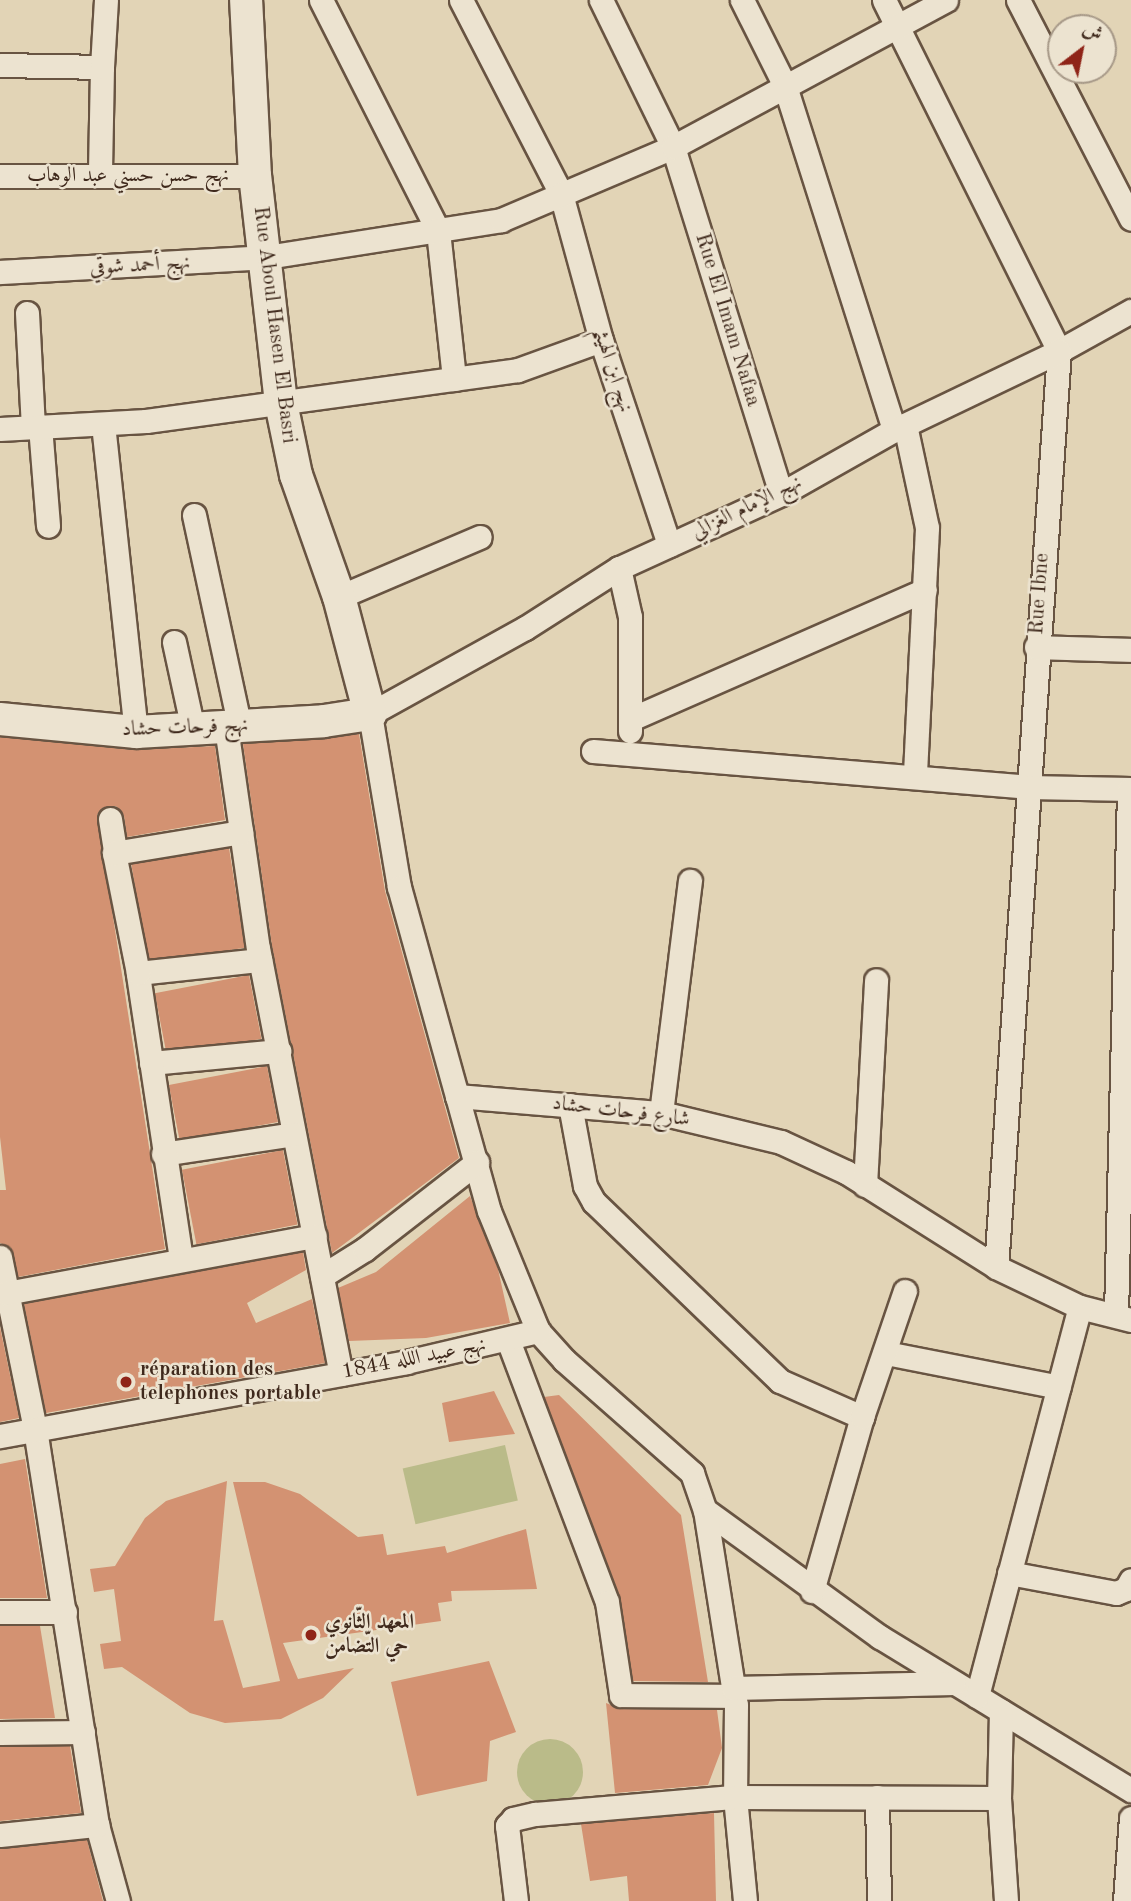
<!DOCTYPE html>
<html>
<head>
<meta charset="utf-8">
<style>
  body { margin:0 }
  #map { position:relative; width:1131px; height:1901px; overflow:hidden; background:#e2d4b6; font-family:"Old Standard TT",Amiri,serif }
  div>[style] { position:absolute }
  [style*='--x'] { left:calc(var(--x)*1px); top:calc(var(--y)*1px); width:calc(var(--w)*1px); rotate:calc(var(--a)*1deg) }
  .green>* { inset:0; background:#babb89; transform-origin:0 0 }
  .round { border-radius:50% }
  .building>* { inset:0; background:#d39272; transform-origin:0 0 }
  .roads { filter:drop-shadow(2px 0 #685442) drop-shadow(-2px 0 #685442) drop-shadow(0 2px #685442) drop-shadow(0 -2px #685442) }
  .street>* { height:23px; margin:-11.5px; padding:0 11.5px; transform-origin:11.5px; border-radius:11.5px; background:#ece3d0 }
  .secondary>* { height:32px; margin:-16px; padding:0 16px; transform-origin:16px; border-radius:16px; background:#ece3d0 }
  .dots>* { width:19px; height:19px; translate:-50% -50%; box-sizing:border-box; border:4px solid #ece3d0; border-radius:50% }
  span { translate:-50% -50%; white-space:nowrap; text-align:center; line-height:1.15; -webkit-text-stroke:5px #ece3d0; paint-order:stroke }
  .street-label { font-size:21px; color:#3f291c }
  .poi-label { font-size:21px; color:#3f291c; font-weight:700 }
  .left { translate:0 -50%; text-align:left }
  .north { position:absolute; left:1047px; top:14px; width:70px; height:70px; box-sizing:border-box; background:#ece3d0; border:2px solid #a79988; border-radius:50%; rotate:32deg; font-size:19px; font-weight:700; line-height:28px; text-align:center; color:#3f291c }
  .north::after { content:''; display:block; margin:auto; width:24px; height:32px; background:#8f2418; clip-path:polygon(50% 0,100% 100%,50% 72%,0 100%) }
</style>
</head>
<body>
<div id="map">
  <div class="green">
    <div style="left:505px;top:1445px;width:57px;height:105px;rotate:77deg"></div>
    <div class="round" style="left:517px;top:1739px;width:66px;height:66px"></div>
  </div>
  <div class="building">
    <div style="clip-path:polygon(359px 734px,385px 891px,459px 1158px,332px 1253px,272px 946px,243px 744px)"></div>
    <div style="clip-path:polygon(0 737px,134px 750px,215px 746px,225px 820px,127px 837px,124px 816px,116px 806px,102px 808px,97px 815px,165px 1249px,18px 1277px,11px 1248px,0 1243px,0 1190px,6px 1190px,0 1137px)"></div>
    <div style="left:229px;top:848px;width:101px;height:99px;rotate:81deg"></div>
    <div style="left:249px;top:975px;width:65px;height:96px;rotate:79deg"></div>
    <div style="left:267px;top:1066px;width:57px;height:100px;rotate:79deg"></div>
    <div style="left:283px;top:1150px;width:76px;height:103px;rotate:79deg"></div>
    <div style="clip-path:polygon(470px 1196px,498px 1269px,510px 1323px,426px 1338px,349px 1341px,338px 1288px,376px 1272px)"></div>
    <div style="clip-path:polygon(303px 1252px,306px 1270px,247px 1303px,256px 1323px,312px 1299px,325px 1363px,46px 1413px,24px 1304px)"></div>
    <div style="clip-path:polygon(0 1327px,19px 1418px,0 1422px)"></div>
    <div style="clip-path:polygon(494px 1391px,515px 1434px,449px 1442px,442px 1403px)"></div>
    <div style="clip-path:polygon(559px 1395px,681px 1515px,708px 1682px,633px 1681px,620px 1597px,544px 1397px)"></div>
    <div style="clip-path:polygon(25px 1459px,47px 1598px,0 1598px,0 1464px)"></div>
    <div style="clip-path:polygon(227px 1481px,214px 1621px,223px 1620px,243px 1688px,280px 1681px,233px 1482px,265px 1482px,300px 1494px,358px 1537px,383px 1534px,387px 1555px,445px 1546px,447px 1553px,526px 1529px,537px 1589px,451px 1591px,452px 1601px,438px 1603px,441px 1621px,283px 1643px,298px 1679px,354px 1668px,323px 1698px,281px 1719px,225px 1723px,190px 1713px,122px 1667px,104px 1669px,100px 1644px,121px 1641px,114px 1589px,94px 1592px,90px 1569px,115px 1566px,145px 1518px,166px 1501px)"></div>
    <div style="clip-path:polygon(0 1626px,40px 1626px,55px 1718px,0 1719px)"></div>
    <div style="clip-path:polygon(489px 1661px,516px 1732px,490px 1741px,487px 1781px,417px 1796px,391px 1682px)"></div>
    <div style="clip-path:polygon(606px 1703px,621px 1709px,717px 1710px,722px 1748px,708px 1785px,615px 1793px)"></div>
    <div style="clip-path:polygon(70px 1746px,81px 1813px,0 1821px,0 1747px)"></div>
    <div style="clip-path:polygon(714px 1813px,716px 1901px,629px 1901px,627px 1876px,590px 1881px,581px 1824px)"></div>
    <div style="clip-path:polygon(87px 1840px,103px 1901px,0 1901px,0 1849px)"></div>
  </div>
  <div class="roads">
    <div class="street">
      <div style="--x:321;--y:0;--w:259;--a:63.1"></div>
      <div style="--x:438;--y:231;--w:149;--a:83.8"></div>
      <div style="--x:461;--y:0;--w:218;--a:62.7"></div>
      <div style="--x:561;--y:194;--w:151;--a:74.7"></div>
      <div style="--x:601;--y:340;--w:216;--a:71.6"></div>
      <div style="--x:601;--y:0;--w:164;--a:63.9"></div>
      <div style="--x:673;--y:147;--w:363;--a:72.7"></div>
      <div style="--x:742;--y:0;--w:96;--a:63.4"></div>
      <div style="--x:785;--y:86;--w:361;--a:72.4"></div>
      <div style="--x:884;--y:0;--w:392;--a:63.5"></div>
      <div style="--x:1059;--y:351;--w:918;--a:93.93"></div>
      <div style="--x:1018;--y:0;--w:246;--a:62.7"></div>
      <div style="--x:0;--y:65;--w:102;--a:1.1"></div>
      <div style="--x:102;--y:67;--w:107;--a:91.1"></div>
      <div style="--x:102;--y:67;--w:67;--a:-86.6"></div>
      <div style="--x:0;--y:176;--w:255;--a:0"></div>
      <div style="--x:0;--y:272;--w:266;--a:-3.2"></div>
      <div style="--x:266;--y:257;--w:238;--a:-8.9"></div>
      <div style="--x:501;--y:220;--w:187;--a:-23"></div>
      <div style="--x:673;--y:147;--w:310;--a:-28.3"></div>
      <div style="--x:1131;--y:311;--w:82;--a:150.9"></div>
      <div style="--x:1059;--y:351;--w:183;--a:154.4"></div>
      <div style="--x:894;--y:430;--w:130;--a:150.5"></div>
      <div style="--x:781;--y:494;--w:178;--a:155.4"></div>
      <div style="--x:619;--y:568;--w:112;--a:147.4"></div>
      <div style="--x:525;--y:628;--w:177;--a:151"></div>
      <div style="--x:370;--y:714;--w:175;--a:80.5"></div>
      <div style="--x:399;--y:887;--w:217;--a:74.5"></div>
      <div style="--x:457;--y:1096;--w:205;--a:4.8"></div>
      <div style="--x:661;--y:1113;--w:123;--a:13.6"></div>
      <div style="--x:781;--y:1142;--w:72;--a:24.8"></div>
      <div style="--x:846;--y:1172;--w:178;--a:32.3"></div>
      <div style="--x:996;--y:1267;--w:93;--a:25.5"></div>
      <div style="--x:1080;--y:1307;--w:53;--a:14.3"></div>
      <div style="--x:27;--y:313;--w:114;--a:87"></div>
      <div style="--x:103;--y:424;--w:310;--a:83.9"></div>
      <div style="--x:905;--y:425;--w:105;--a:77.9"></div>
      <div style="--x:927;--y:528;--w:248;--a:92.8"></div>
      <div style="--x:40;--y:426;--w:100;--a:85.4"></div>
      <div style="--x:0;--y:429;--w:146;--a:-3.1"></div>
      <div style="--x:146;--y:421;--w:375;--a:-7.8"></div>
      <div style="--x:518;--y:370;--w:88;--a:-19.9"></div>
      <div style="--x:194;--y:515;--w:217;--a:77.8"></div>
      <div style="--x:619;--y:568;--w:50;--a:77.3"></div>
      <div style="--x:630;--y:617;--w:114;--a:90"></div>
      <div style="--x:339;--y:597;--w:153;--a:-23.1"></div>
      <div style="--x:174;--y:642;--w:89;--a:77.7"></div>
      <div style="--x:1036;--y:647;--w:95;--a:1.8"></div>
      <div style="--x:631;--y:719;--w:321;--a:-23.7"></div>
      <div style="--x:226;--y:727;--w:223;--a:81.8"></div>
      <div style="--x:258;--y:948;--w:434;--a:79"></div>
      <div style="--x:593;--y:751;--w:436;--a:4.7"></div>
      <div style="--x:1028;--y:787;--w:103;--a:1.1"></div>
      <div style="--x:110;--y:819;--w:32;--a:81"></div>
      <div style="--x:138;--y:973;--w:123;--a:-6.1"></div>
      <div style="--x:151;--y:1063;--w:129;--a:-5.4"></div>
      <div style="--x:457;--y:1096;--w:119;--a:74.5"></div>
      <div style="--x:489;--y:1211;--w:130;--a:67.8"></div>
      <div style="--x:538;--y:1331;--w:39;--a:48"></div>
      <div style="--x:564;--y:1360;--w:171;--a:41.4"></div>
      <div style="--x:692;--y:1473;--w:39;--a:71"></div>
      <div style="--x:705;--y:1510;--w:216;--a:36"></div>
      <div style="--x:880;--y:1637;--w:294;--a:31.4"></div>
      <div style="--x:570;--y:1105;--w:82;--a:79.5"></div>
      <div style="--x:585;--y:1186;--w:18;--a:61"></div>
      <div style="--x:594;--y:1202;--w:258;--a:43.9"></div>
      <div style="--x:780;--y:1381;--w:90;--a:23.7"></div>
      <div style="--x:661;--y:1113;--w:234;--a:-82.9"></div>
      <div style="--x:163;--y:1154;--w:132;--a:-8.7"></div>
      <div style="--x:865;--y:1185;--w:205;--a:-86.9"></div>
      <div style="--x:0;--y:1257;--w:176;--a:78.5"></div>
      <div style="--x:35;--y:1429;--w:401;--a:81.1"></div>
      <div style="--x:97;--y:1825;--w:79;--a:74.6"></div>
      <div style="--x:181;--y:1259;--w:289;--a:-98.6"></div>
      <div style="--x:138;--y:973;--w:122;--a:-101.3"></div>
      <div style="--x:114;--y:853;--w:129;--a:-9.4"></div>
      <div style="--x:322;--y:1276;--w:51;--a:-32.1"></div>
      <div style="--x:365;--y:1249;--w:142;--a:-37.8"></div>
      <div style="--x:6;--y:1293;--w:314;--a:-10.5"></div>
      <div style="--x:1116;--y:1315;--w:526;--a:-88.58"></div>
      <div style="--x:508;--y:1340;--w:280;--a:69.3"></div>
      <div style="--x:607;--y:1602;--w:94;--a:81.4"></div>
      <div style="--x:621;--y:1695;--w:114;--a:0.5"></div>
      <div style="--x:886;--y:1353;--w:176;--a:11.1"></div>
      <div style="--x:0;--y:1436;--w:413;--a:-10.3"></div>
      <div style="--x:406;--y:1362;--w:136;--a:-13.2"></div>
      <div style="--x:705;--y:1510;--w:197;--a:81"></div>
      <div style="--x:736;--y:1705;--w:92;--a:90.6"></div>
      <div style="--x:735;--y:1797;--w:104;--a:84.5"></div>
      <div style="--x:1009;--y:1573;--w:109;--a:10.6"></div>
      <div style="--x:1116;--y:1593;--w:11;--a:-22"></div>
      <div style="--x:1126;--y:1589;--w:10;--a:-61"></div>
      <div style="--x:812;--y:1591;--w:181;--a:-74"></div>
      <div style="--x:862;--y:1417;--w:133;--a:-71.2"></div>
      <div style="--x:0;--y:1612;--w:65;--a:0"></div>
      <div style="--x:733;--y:1688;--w:221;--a:-1.3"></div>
      <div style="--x:977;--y:1696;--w:402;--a:-75.2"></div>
      <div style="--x:1001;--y:1711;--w:87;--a:91.3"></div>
      <div style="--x:999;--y:1798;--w:103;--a:86.1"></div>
      <div style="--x:0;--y:1733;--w:83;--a:-0.7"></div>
      <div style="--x:877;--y:1797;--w:104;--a:88.9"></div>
      <div style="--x:0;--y:1835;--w:98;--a:-5.9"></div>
      <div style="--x:516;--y:1901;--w:76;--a:-96.8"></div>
      <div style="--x:507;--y:1826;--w:9;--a:-49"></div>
      <div style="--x:513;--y:1819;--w:23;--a:-13"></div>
      <div style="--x:535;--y:1814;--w:201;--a:-4.9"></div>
      <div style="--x:735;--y:1797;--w:264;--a:0.2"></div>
      <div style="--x:1125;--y:1901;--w:83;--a:-85.9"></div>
    </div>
    <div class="secondary">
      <div style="--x:0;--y:719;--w:137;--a:5.5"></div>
      <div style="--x:136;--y:732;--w:188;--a:-3.3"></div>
      <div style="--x:324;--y:721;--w:47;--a:-8.7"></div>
      <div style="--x:370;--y:714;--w:121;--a:-104.8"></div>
      <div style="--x:339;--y:597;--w:129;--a:-109.4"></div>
      <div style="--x:296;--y:475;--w:74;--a:-101.8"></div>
      <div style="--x:281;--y:403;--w:228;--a:-96.5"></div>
      <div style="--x:255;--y:176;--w:176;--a:-92.9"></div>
    </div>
  </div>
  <div class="dots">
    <div style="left:126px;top:1382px;background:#8f2418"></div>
    <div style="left:311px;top:1635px;background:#8f2418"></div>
  </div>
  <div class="street-label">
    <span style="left:128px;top:176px">نهج حسن حسني عبد الوهاب</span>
    <span style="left:140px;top:266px;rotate:-3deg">نهج أحمد شوقي</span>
    <span style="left:727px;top:320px;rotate:73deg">Rue El Imam Nafaa</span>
    <span style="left:274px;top:325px;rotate:83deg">Rue Aboul Hasen El Basri</span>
    <span style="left:612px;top:370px;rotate:72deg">نهج ابن الهيثم</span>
    <span style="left:747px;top:508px;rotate:-26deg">نهج الإمام الغزالي</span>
    <span style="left:1040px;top:594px;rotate:-86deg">Rue Ibne</span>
    <span style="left:185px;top:728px;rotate:-2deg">نهج فرحات حشاد</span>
    <span style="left:621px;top:1112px;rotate:7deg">شارع فرحات حشاد</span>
    <span style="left:414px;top:1359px;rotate:-11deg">نهج عبيد اللله 1844</span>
  </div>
  <div class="poi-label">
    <span class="left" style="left:140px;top:1382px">réparation des<br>telephones portable</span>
    <span class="left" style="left:325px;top:1635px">المعهد الثّانوي<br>حي التّضامن</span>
  </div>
  <div class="north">ش</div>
</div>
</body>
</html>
